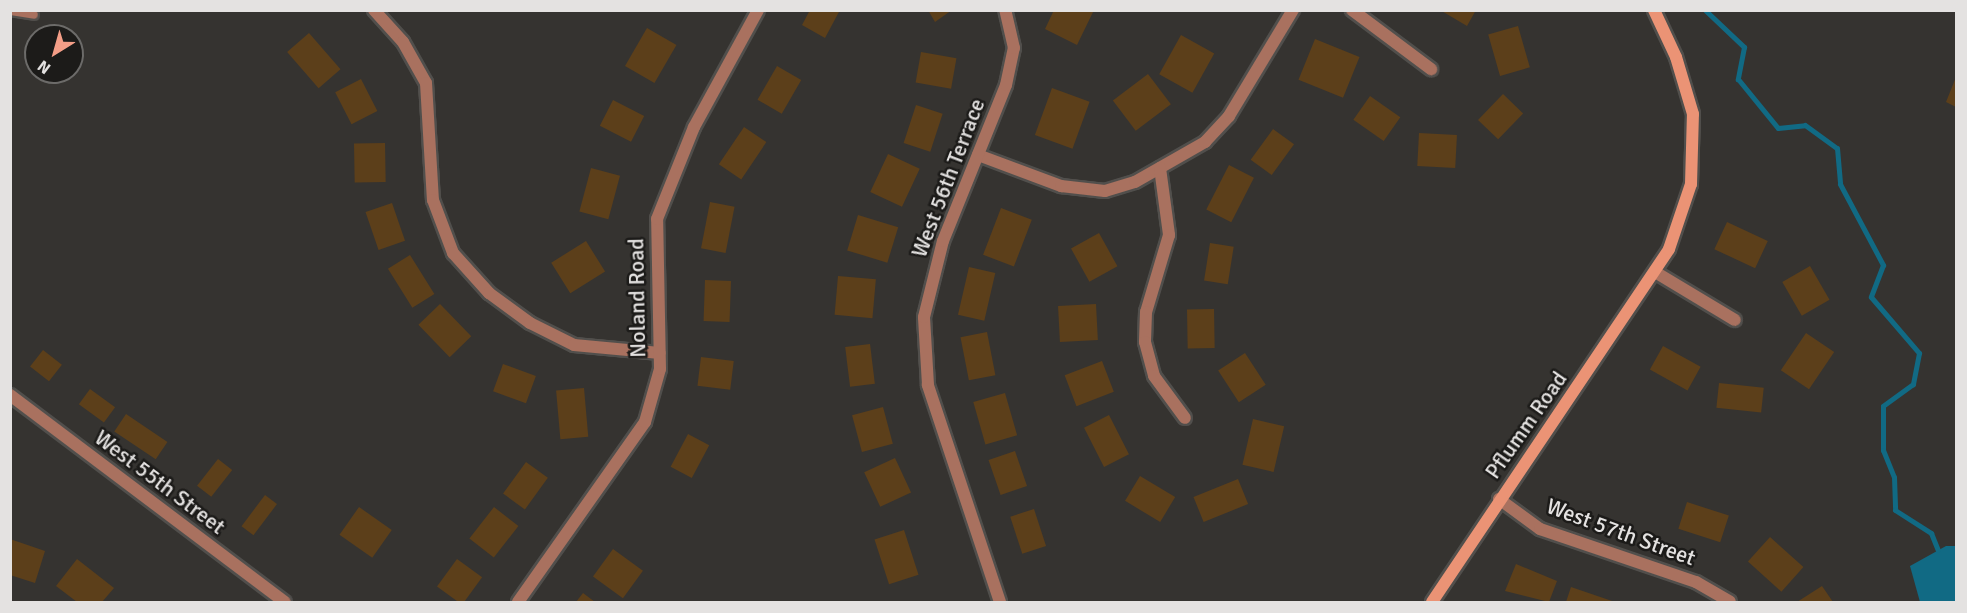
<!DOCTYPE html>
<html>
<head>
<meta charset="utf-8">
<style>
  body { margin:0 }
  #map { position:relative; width:1967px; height:613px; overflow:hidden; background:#353330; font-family:Signika,sans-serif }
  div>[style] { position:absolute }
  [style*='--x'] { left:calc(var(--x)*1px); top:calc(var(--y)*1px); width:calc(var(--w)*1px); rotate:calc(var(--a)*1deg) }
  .water>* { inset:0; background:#116a84 }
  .stream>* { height:5px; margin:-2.5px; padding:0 2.5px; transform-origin:2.5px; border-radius:2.5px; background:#116a84 }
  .building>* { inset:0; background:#5c3f1a; transform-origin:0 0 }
  .roads { filter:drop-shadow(2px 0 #514f4c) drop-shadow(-2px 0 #514f4c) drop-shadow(0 2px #514f4c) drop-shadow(0 -2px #514f4c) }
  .service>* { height:8px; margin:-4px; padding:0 4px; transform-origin:4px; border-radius:4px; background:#a9715f }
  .minor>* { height:12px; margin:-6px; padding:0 6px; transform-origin:6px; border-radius:6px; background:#a9715f }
  .tertiary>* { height:12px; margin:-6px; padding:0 6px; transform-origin:6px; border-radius:6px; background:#a9715f }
  .secondary>* { height:12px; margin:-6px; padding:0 6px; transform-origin:6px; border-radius:6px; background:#eb9375 }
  span { translate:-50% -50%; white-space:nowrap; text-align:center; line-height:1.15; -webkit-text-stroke:5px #1c1b19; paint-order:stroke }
  .street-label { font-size:22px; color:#e4e2e1 }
  .frame { position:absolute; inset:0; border:12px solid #e4e2e1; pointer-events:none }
  .north { position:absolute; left:24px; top:24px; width:60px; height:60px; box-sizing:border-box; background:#1c1b19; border:2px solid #6c6b69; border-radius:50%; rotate:217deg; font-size:16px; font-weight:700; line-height:24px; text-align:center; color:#e4e2e1 }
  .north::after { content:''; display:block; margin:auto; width:21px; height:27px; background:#f49e87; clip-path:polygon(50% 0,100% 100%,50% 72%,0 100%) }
</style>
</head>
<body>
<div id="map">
  <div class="water">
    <div style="clip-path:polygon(1946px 546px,1956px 546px,1956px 602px,1920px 602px,1910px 566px)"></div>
  </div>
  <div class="stream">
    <div style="--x:1705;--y:10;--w:54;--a:43.5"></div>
    <div style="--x:1744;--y:47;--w:33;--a:101"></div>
    <div style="--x:1738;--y:79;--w:63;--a:50.8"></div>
    <div style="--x:1778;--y:128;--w:27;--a:-6"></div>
    <div style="--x:1805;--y:125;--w:39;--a:36"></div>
    <div style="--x:1837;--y:148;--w:36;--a:85"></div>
    <div style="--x:1840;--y:184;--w:92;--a:62"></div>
    <div style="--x:1883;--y:265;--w:34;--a:111"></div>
    <div style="--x:1871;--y:297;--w:74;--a:49.4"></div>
    <div style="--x:1919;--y:353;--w:32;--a:101"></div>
    <div style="--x:1913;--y:384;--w:37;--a:144"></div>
    <div style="--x:1883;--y:406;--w:44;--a:90"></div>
    <div style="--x:1883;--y:450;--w:29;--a:68"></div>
    <div style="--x:1894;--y:477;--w:33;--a:88"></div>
    <div style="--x:1895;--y:510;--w:43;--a:32.6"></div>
    <div style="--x:1931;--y:533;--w:18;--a:68"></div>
  </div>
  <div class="building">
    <div style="clip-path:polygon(810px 10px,840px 10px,825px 38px,802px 25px)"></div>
    <div style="clip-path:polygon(928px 10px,952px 10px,935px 22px)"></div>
    <div style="clip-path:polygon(1054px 10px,1094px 10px,1077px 45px,1045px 29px)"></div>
    <div style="clip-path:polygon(1440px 10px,1476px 10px,1467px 26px)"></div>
    <div style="left:1518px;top:26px;width:43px;height:31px;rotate:74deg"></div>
    <div style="left:647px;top:28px;width:34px;height:44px;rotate:30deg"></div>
    <div style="left:309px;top:33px;width:48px;height:29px;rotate:49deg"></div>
    <div style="left:1181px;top:35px;width:38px;height:45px;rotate:29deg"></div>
    <div style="left:1315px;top:39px;width:48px;height:44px;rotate:22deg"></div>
    <div style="left:921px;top:52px;width:36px;height:31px;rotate:10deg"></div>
    <div style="left:777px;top:66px;width:28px;height:39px;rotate:30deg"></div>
    <div style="left:1148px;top:74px;width:38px;height:44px;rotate:53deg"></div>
    <div style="clip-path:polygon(1956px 77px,1956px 107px,1946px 102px)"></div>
    <div style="left:361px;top:79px;width:36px;height:29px;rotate:63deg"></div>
    <div style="left:1052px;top:88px;width:40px;height:50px;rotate:20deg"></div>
    <div style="left:1503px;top:94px;width:28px;height:36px;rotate:44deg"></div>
    <div style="left:1370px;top:96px;width:37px;height:29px;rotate:35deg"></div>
    <div style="left:613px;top:100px;width:35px;height:29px;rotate:27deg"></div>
    <div style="left:916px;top:105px;width:28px;height:40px;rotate:18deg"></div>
    <div style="left:744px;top:127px;width:27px;height:45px;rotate:34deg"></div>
    <div style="left:1273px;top:129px;width:26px;height:38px;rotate:36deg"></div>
    <div style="left:1419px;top:133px;width:38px;height:33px;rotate:3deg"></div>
    <div style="left:385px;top:143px;width:39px;height:31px;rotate:89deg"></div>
    <div style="left:888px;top:154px;width:35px;height:42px;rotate:25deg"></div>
    <div style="left:1229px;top:165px;width:28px;height:50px;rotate:27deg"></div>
    <div style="left:591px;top:168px;width:30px;height:45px;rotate:15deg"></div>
    <div style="left:710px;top:202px;width:25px;height:47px;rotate:11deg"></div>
    <div style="left:392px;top:203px;width:40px;height:28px;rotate:71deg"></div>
    <div style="left:1001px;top:208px;width:33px;height:50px;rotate:21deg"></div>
    <div style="left:858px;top:215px;width:42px;height:37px;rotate:17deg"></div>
    <div style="left:1727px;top:222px;width:45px;height:30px;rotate:25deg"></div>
    <div style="left:1099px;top:233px;width:38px;height:32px;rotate:61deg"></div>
    <div style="left:586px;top:241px;width:36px;height:41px;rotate:58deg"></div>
    <div style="left:1210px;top:243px;width:24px;height:38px;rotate:9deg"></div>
    <div style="left:410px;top:255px;width:46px;height:26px;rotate:58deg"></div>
    <div style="left:1810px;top:266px;width:39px;height:32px;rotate:60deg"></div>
    <div style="left:969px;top:267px;width:27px;height:49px;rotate:13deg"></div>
    <div style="left:838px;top:276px;width:38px;height:39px;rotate:5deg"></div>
    <div style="left:705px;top:280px;width:26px;height:41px;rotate:2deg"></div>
    <div style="left:440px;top:304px;width:45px;height:30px;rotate:46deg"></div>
    <div style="left:1096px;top:304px;width:36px;height:38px;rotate:87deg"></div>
    <div style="left:1214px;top:309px;width:39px;height:27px;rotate:89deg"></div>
    <div style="left:987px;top:332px;width:44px;height:27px;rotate:79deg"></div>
    <div style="left:1806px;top:333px;width:34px;height:45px;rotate:34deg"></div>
    <div style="left:870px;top:344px;width:40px;height:25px;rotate:83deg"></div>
    <div style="left:1663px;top:346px;width:43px;height:27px;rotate:29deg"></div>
    <div style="left:43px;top:350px;width:24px;height:21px;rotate:38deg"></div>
    <div style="left:1245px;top:353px;width:38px;height:32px;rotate:57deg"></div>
    <div style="left:701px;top:357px;width:33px;height:29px;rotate:7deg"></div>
    <div style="left:1102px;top:361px;width:33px;height:40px;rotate:69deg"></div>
    <div style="left:503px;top:364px;width:35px;height:29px;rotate:20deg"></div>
    <div style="left:1719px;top:383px;width:45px;height:25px;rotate:6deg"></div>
    <div style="left:584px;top:388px;width:49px;height:28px;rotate:85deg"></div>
    <div style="left:90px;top:389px;width:31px;height:19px;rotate:36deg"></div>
    <div style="left:1005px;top:393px;width:44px;height:33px;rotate:74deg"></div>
    <div style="left:883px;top:407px;width:38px;height:32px;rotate:75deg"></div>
    <div style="left:126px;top:414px;width:50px;height:21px;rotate:34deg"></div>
    <div style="left:1109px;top:415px;width:44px;height:28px;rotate:63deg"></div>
    <div style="left:1253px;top:419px;width:32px;height:47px;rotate:13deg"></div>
    <div style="left:688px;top:434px;width:24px;height:37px;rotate:28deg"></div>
    <div style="left:1015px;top:451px;width:37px;height:28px;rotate:71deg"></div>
    <div style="left:895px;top:458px;width:38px;height:34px;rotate:65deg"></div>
    <div style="left:218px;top:459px;width:18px;height:34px;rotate:38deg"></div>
    <div style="left:526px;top:462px;width:27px;height:39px;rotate:36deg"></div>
    <div style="left:1140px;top:476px;width:41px;height:29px;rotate:31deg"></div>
    <div style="left:1238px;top:479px;width:27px;height:48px;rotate:68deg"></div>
    <div style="left:265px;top:495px;width:15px;height:39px;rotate:37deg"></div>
    <div style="left:1687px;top:502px;width:44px;height:28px;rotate:18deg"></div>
    <div style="left:359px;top:507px;width:40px;height:34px;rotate:35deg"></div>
    <div style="left:494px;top:507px;width:31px;height:40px;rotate:38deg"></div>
    <div style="left:1034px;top:509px;width:39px;height:25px;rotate:72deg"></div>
    <div style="left:904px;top:530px;width:47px;height:31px;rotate:72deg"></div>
    <div style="left:1770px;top:537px;width:45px;height:33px;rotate:42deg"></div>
    <div style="clip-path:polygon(10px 539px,45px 551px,35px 583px,10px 575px)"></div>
    <div style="left:613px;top:549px;width:37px;height:34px;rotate:36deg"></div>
    <div style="clip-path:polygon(77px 559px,114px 588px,102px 602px,77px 602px,56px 586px)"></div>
    <div style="left:457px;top:559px;width:31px;height:34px;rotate:36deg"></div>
    <div style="clip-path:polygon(1516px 564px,1557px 581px,1549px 602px,1505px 591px)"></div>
    <div style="clip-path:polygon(1822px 586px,1833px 602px,1797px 602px)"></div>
    <div style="clip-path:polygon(1571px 587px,1615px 602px,1566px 602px)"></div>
    <div style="clip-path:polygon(583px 593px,595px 602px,576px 602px)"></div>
  </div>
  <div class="roads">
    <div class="service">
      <div style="--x:10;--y:11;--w:24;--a:9"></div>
    </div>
    <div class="minor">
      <div style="--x:374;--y:10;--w:43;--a:47.8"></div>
      <div style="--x:403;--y:42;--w:47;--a:60.7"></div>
      <div style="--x:426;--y:83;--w:117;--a:86.6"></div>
      <div style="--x:433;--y:200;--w:57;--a:69.3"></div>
      <div style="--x:453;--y:253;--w:54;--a:48"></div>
      <div style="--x:489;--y:293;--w:51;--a:36.2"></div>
      <div style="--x:530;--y:323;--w:49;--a:26.6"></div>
      <div style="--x:574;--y:345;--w:86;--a:5.3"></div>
      <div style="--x:1352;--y:10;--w:99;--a:36.8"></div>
      <div style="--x:978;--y:155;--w:89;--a:20.5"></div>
      <div style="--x:1061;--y:186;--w:44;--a:6.5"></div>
      <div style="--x:1105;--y:191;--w:31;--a:-17"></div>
      <div style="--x:1135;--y:182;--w:81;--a:-29.7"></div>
      <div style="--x:1205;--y:142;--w:35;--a:-47"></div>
      <div style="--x:1229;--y:116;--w:124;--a:-58.9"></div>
      <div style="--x:1160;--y:168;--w:68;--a:82.3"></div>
      <div style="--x:1169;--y:235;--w:80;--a:106.6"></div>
      <div style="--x:1146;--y:312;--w:30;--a:92"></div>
      <div style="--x:1145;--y:342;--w:35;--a:75"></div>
      <div style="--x:1154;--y:376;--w:52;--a:53.6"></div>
      <div style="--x:1655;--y:272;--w:93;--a:31"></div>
      <div style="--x:1499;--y:499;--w:51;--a:36.2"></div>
      <div style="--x:1540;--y:529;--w:165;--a:18.8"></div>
      <div style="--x:1696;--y:582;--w:39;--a:30"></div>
      <div style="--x:518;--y:602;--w:220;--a:-54.8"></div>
      <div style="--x:645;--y:422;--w:55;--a:-74.2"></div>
      <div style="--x:660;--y:369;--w:150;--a:-91.1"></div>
      <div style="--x:657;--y:219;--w:99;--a:-68.1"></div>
      <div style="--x:694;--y:127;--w:133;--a:-61.3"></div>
      <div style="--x:1000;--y:602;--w:229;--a:-108.4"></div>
      <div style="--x:928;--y:385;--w:68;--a:-93.4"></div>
      <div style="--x:924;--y:317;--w:78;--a:-76"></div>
      <div style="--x:943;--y:241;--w:168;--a:-68"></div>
      <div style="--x:1006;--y:85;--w:38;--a:-78"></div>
      <div style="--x:1014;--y:48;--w:39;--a:-103"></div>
    </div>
    <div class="tertiary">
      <div style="--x:10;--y:395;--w:344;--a:37"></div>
    </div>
    <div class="secondary">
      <div style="--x:1432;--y:602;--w:425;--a:-56.1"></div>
      <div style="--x:1669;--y:249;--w:69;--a:-71.3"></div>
      <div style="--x:1691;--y:184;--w:70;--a:-88.4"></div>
      <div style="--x:1693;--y:114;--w:59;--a:-106.6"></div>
      <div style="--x:1676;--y:57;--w:52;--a:-115.1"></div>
    </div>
  </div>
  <div class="street-label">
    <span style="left:948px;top:178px;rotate:-69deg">West 56th Terrace</span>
    <span style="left:637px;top:298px;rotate:-91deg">Noland Road</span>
    <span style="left:1526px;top:425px;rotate:-55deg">Pflumm Road</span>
    <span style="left:160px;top:482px;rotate:37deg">West 55th Street</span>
    <span style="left:1621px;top:532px;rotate:20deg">West 57th Street</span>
  </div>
  <div class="frame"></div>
  <div class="north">N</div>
</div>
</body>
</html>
